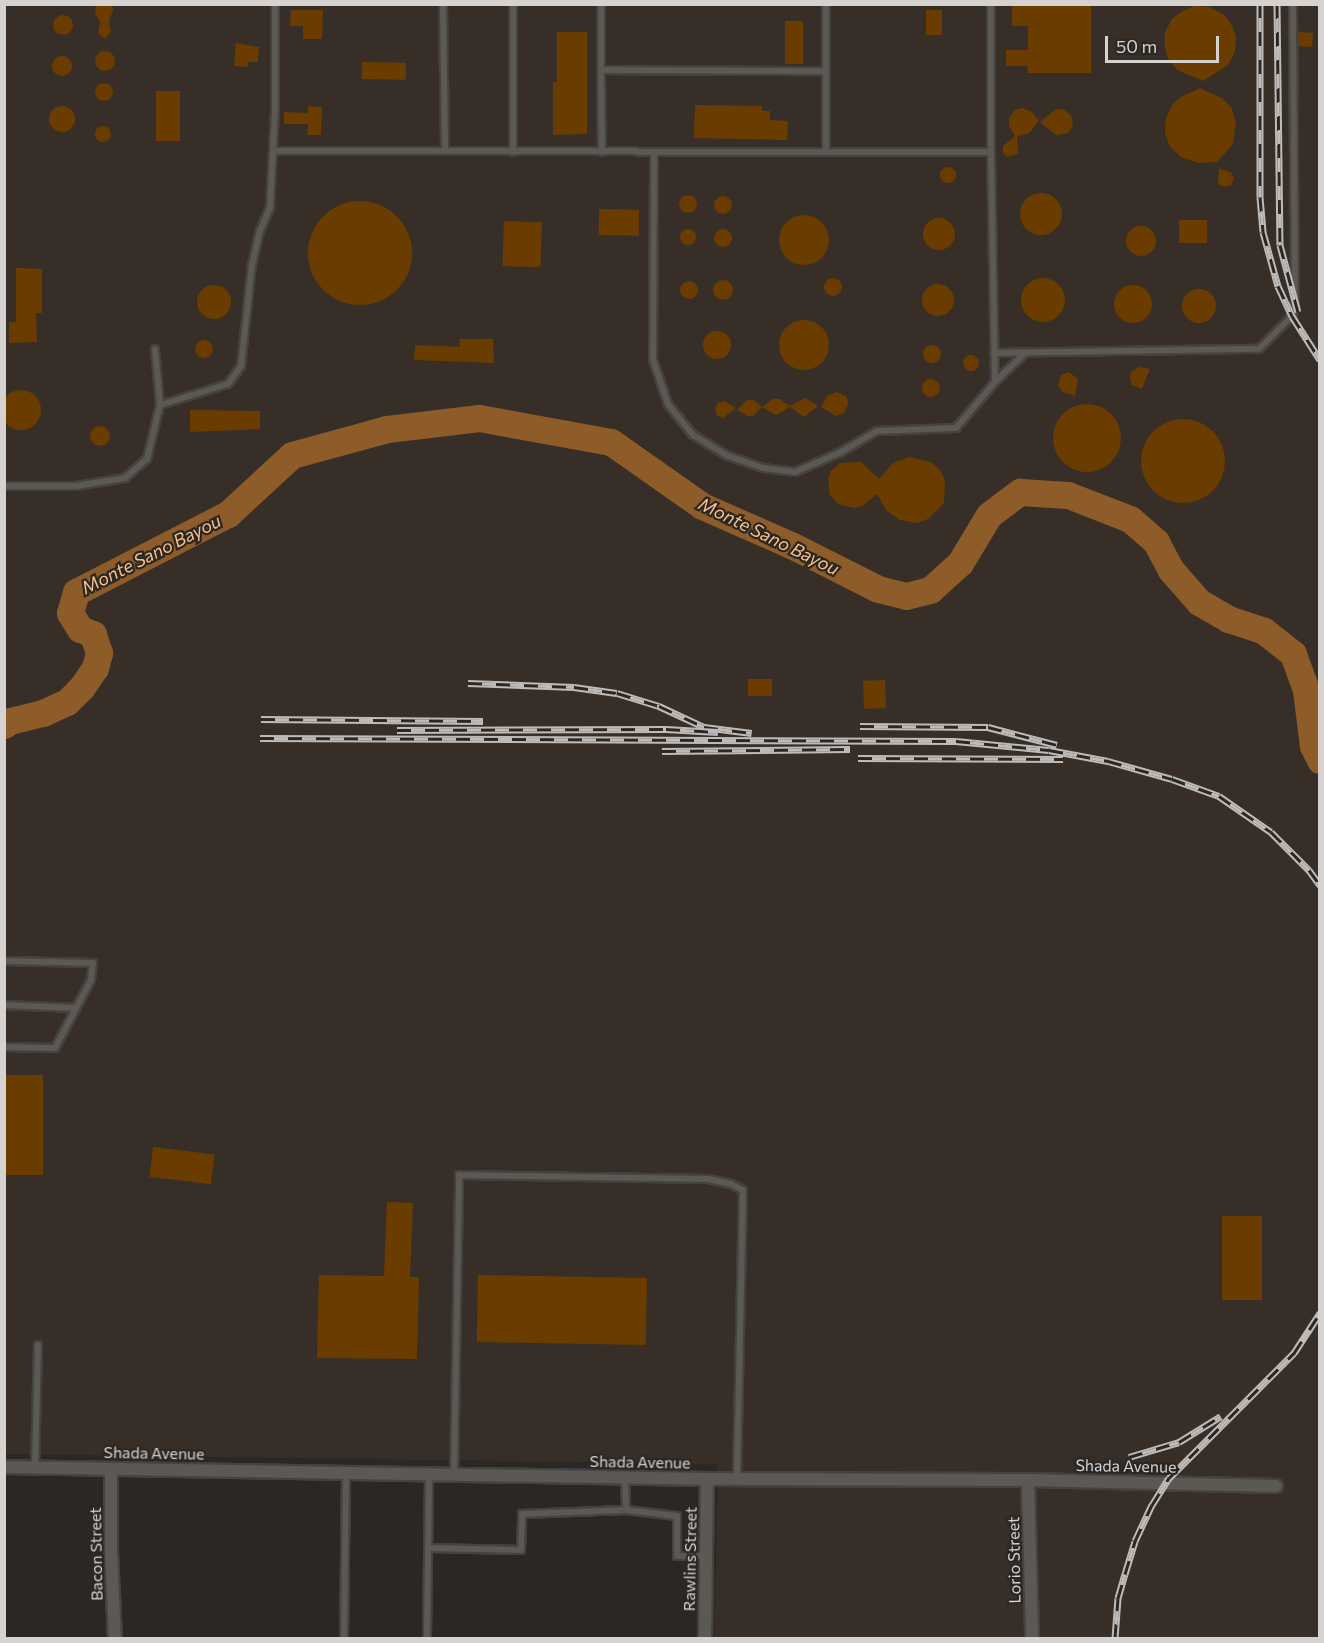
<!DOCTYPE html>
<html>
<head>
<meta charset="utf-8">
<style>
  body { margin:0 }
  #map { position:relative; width:1324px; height:1643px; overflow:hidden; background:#2b2724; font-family:Commissioner,sans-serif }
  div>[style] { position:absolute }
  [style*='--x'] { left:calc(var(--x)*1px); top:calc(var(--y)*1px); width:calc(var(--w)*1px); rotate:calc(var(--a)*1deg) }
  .built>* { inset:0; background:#372f27 }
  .river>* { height:27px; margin:-13.5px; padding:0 13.5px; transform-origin:13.5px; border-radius:13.5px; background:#8d5c29 }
  .building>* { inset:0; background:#6b3c00; transform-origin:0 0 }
  .round { border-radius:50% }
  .roads { filter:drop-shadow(2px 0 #454240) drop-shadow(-2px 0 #454240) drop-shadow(0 2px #454240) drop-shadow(0 -2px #454240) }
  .lane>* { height:6px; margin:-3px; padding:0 3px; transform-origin:3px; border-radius:3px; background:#5c5854 }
  .street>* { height:12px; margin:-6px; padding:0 6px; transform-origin:6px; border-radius:6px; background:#5c5854 }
  .rail>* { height:7px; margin-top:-3.5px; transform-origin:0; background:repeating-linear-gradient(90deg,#2b2724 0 14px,#bebbb9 0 28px); box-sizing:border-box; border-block:2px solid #bebbb9 }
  span { translate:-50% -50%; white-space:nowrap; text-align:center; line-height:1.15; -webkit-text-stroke:4.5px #2b2724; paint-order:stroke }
  .street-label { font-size:16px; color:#d5d2d0 }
  .water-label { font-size:18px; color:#fbc089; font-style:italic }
  .frame { position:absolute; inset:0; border:6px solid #d5d2d0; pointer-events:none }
  .scale { position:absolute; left:1105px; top:36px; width:114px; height:27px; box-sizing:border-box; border:3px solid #d5d2d0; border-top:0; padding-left:8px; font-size:18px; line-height:21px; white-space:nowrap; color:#d5d2d0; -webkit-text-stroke:4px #2b2724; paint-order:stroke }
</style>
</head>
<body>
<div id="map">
  <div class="built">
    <div style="clip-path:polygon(5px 5px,1319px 5px,1319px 1638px,714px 1638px,718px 1464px,5px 1454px)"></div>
  </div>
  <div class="river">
    <div style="--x:4;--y:725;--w:7;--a:-34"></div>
    <div style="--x:10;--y:721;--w:34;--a:-14"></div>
    <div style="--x:43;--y:713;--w:26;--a:-25"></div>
    <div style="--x:67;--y:702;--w:21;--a:-45"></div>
    <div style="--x:82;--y:687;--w:23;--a:-56"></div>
    <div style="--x:95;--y:668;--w:16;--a:-75"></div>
    <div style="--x:99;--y:653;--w:20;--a:-108"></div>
    <div style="--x:93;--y:634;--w:14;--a:-159"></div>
    <div style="--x:80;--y:629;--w:19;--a:-122"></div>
    <div style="--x:70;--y:613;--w:22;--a:-74"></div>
    <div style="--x:76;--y:592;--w:171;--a:-27.2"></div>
    <div style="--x:228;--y:514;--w:87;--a:-42.7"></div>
    <div style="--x:292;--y:455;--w:98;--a:-15.3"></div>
    <div style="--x:387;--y:429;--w:93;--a:-6.8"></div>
    <div style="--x:479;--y:418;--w:134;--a:10.3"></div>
    <div style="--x:611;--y:442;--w:111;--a:35.1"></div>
    <div style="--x:702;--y:506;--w:99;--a:23.7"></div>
    <div style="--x:793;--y:546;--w:95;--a:26.8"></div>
    <div style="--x:878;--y:589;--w:29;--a:14"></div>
    <div style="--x:906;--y:596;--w:25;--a:-14"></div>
    <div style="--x:930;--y:590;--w:40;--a:-42"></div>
    <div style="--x:960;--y:563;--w:56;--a:-58.9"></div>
    <div style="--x:989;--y:515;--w:39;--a:-37"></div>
    <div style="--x:1020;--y:492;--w:48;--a:3.6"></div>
    <div style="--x:1068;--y:495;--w:66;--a:21.2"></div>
    <div style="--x:1130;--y:519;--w:35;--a:41"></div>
    <div style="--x:1156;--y:542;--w:32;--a:62"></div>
    <div style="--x:1171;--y:570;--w:43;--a:48.8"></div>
    <div style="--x:1199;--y:602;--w:34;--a:30"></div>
    <div style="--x:1228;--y:619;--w:38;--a:18"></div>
    <div style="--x:1264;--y:631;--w:37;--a:38"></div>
    <div style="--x:1293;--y:654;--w:38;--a:70"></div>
    <div style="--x:1306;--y:690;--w:56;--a:82.9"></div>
    <div style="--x:1313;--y:746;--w:16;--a:63"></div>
  </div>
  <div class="building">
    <div style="clip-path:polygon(96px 4px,112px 4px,113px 11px,109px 20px,111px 32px,105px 39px,98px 33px,100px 22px,95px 14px)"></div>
    <div style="clip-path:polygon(1012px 4px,1091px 4px,1091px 73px,1027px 73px,1028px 66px,1006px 66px,1006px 50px,1028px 50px,1028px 26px,1012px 26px)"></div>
    <div style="clip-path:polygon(1194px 6px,1209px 7px,1223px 14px,1230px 22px,1236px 36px,1235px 51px,1228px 65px,1203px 81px,1177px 70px,1168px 58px,1165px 48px,1165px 32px,1172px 19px,1181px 12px)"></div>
    <div style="clip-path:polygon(291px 10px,323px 10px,322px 39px,303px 39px,303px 26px,290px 26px)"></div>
    <div style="left:926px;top:10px;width:16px;height:25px"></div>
    <div class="round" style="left:53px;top:15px;width:20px;height:20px"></div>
    <div style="left:785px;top:21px;width:18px;height:43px"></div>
    <div style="clip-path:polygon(557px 32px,587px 32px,587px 134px,553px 135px,553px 82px,557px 82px)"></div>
    <div style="left:1298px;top:32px;width:15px;height:14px;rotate:4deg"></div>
    <div style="clip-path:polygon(236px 43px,259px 47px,258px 62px,248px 62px,248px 67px,234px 66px)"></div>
    <div class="round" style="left:95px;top:51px;width:20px;height:20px"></div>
    <div class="round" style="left:52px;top:56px;width:20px;height:20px"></div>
    <div style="left:362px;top:62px;width:44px;height:17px;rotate:1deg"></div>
    <div class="round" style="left:95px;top:83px;width:18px;height:18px"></div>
    <div style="clip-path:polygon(1200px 88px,1223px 99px,1231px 107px,1236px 122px,1233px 144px,1217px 162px,1199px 163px,1181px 157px,1170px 147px,1165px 133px,1166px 118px,1173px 104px,1181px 97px)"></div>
    <div style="left:156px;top:91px;width:24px;height:50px"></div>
    <div style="clip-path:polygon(695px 105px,762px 106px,762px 111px,770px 111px,770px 120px,788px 121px,787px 140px,694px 138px)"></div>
    <div style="clip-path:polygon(308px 106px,322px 107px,321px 135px,307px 135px,308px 124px,284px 124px,284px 112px,308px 113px)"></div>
    <div class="round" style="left:49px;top:106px;width:26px;height:26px"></div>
    <div style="clip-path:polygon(1023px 108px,1032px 112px,1039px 121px,1029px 133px,1017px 137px,1018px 154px,1007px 157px,1003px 153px,1003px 146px,1015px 136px,1009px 126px,1009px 118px,1015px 110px)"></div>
    <div style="clip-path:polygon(1063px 109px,1071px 115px,1073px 126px,1068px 133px,1056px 135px,1040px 122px,1055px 110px)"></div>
    <div class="round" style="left:95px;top:126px;width:16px;height:16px"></div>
    <div class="round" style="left:940px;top:167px;width:16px;height:16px"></div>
    <div style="clip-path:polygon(1219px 168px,1232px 173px,1234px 179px,1231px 185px,1225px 187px,1218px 184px)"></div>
    <div class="round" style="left:1020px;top:193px;width:42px;height:42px"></div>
    <div class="round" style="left:679px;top:195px;width:18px;height:18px"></div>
    <div class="round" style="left:714px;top:196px;width:18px;height:18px"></div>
    <div class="round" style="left:308px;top:201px;width:104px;height:104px"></div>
    <div style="left:599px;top:209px;width:40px;height:26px;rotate:1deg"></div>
    <div class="round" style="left:779px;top:215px;width:50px;height:50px"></div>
    <div class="round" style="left:923px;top:218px;width:32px;height:32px"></div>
    <div style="left:1179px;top:220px;width:28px;height:23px"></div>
    <div style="left:504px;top:221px;width:38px;height:45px;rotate:2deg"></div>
    <div class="round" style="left:1126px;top:226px;width:30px;height:30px"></div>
    <div class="round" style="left:680px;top:229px;width:16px;height:16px"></div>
    <div class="round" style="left:714px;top:229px;width:18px;height:18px"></div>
    <div style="clip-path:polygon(16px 268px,42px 269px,42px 313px,36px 313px,37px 342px,9px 343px,9px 322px,16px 322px)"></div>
    <div class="round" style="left:824px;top:278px;width:18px;height:18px"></div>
    <div class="round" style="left:1021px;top:278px;width:44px;height:44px"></div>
    <div class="round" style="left:713px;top:280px;width:20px;height:20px"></div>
    <div class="round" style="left:680px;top:281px;width:18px;height:18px"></div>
    <div class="round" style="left:922px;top:284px;width:32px;height:32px"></div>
    <div class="round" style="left:197px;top:285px;width:34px;height:34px"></div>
    <div class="round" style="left:1114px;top:285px;width:38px;height:38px"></div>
    <div class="round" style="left:1182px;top:289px;width:34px;height:34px"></div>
    <div class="round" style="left:779px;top:320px;width:50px;height:50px"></div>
    <div class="round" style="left:703px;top:331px;width:28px;height:28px"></div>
    <div style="clip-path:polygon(459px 339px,493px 339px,494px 363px,414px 360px,415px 345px,460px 347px)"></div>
    <div class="round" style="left:195px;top:340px;width:18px;height:18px"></div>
    <div class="round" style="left:923px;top:345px;width:18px;height:18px"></div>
    <div class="round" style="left:963px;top:355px;width:16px;height:16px"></div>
    <div style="clip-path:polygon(1139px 367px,1150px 369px,1142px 389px,1132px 385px,1130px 379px,1131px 372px)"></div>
    <div style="clip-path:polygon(1069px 372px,1078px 379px,1075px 396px,1063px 392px,1058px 386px,1061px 375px)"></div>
    <div class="round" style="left:922px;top:379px;width:18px;height:18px"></div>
    <div class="round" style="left:1px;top:390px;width:40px;height:40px"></div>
    <div style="clip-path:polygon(837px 392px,847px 397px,848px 404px,844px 413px,836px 416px,821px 407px,827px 396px)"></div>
    <div style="clip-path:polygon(805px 398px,818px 406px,804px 417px,790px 407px,776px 415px,762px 407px,773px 399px,780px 399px,790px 406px)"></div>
    <div style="clip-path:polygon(747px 400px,754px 400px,762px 407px,753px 416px,747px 416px,737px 410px)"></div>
    <div style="clip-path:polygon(724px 401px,736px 408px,723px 418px,717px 415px,715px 409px,718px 403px)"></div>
    <div class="round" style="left:1053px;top:404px;width:68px;height:68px"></div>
    <div style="clip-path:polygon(190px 410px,260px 411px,260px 429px,190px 432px)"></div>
    <div class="round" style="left:1141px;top:419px;width:84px;height:84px"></div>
    <div class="round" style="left:90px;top:426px;width:20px;height:20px"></div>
    <div style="clip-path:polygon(909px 457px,931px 462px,940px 470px,945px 480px,944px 503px,928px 519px,917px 523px,900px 520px,886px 510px,877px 494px,862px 506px,854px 508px,838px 504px,830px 495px,828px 479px,831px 471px,840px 463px,861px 462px,879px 479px,893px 463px)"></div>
    <div style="left:748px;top:679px;width:24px;height:17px"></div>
    <div style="left:885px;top:680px;width:28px;height:22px;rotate:88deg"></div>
    <div style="left:4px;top:1075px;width:39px;height:100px"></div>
    <div style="left:153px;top:1147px;width:62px;height:30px;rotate:7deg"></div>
    <div style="clip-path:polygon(387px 1202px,413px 1203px,410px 1277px,419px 1277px,417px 1359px,317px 1358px,319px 1275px,384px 1276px)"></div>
    <div style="left:1222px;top:1216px;width:40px;height:84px"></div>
    <div style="left:478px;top:1275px;width:169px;height:67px;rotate:1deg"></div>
  </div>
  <div class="roads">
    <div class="lane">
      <div style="--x:443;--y:4;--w:147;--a:89.2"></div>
      <div style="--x:601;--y:4;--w:66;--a:90"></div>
      <div style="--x:273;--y:151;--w:718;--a:0.08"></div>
      <div style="--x:991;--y:152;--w:230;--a:89"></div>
      <div style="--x:995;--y:382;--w:60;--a:130.3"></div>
      <div style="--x:956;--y:428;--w:79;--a:177.8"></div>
      <div style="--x:877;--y:431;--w:42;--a:149.7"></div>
      <div style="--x:841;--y:452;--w:50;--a:156.5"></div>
      <div style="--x:795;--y:472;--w:32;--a:-173"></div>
      <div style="--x:763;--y:468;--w:37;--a:-161"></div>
      <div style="--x:728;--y:456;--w:41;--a:-149"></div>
      <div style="--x:693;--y:435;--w:40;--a:-129"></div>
      <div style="--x:668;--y:404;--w:46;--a:-108.8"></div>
      <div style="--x:653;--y:360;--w:208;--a:-89.7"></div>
      <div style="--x:513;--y:152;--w:148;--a:-90"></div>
      <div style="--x:602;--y:152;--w:82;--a:-90.7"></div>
      <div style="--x:601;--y:70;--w:225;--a:0.3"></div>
      <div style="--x:826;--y:152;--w:148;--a:-90"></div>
      <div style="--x:991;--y:152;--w:148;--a:-90"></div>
      <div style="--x:994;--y:353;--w:265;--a:-0.9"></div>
      <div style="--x:1259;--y:349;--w:47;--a:-45"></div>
      <div style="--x:1292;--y:316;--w:13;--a:-77"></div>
      <div style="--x:1295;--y:303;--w:299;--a:-90.4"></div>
      <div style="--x:995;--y:382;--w:42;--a:-44"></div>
      <div style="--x:160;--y:405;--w:71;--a:-17.2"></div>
      <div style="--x:228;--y:384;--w:22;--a:-54"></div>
      <div style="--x:241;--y:366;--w:102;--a:-83.8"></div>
      <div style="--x:252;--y:265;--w:35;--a:-77"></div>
      <div style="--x:260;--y:231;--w:26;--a:-67"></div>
      <div style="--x:270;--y:207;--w:95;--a:-87"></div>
      <div style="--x:275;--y:112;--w:108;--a:-90"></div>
      <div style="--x:4;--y:486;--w:72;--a:0"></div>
      <div style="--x:76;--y:486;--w:50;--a:-9.3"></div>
      <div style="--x:125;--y:478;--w:29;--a:-41"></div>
      <div style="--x:147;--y:459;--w:56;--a:-76.5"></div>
      <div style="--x:160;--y:405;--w:56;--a:-95.1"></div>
      <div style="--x:4;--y:961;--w:89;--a:1.3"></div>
      <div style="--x:93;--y:963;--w:17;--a:97"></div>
      <div style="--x:91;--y:980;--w:77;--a:117.9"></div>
      <div style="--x:55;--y:1048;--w:51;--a:-178.9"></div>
      <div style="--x:4;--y:1005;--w:72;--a:2.4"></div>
      <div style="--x:35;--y:1467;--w:122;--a:-88.6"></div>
      <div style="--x:454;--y:1475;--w:300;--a:-89"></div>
      <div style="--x:459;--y:1175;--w:249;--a:0.9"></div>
      <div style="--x:708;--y:1179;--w:24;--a:12"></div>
      <div style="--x:731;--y:1184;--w:13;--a:27"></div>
      <div style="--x:743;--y:1190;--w:289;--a:91.2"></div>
      <div style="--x:625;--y:1478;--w:32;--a:88"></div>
      <div style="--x:428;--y:1548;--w:93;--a:1.2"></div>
      <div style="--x:521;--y:1550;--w:36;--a:-88"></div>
      <div style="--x:522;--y:1514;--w:104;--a:-2.2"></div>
      <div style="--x:626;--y:1510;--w:51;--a:6.7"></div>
      <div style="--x:677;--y:1516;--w:40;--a:90"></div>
      <div style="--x:677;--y:1556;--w:29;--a:0"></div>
      <div style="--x:344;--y:1638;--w:166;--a:-89.3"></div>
      <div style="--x:427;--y:1638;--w:164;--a:-89.3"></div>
    </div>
    <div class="street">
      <div style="--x:4;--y:1467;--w:703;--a:0.98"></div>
      <div style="--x:707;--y:1479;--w:321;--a:0.2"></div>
      <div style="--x:1028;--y:1480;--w:248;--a:1.4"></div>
      <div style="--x:111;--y:1469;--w:82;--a:90"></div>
      <div style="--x:111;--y:1551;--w:87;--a:87.4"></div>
      <div style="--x:1028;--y:1480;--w:158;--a:88.5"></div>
      <div style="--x:705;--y:1638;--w:159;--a:-89.3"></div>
    </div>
  </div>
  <div class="rail">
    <div style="--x:1260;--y:4;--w:193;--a:90"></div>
    <div style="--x:1260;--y:197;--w:35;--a:85"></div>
    <div style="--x:1263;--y:232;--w:56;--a:74.5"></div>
    <div style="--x:1278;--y:286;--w:33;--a:65"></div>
    <div style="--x:1292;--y:316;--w:52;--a:57.5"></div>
    <div style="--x:1277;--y:4;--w:241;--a:89.3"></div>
    <div style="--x:1280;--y:245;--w:69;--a:75"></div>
    <div style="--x:468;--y:683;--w:106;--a:2.2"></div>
    <div style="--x:574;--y:687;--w:43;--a:7.9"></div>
    <div style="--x:617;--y:693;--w:44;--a:17.2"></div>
    <div style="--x:659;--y:706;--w:50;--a:25"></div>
    <div style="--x:704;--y:727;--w:48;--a:7.1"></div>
    <div style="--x:261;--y:719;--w:222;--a:0.5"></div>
    <div style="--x:860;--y:726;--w:128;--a:0.4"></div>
    <div style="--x:988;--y:727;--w:71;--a:14.6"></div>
    <div style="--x:397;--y:730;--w:269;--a:-0.2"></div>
    <div style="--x:666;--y:729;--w:52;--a:3.3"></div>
    <div style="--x:260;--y:738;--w:696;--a:0.25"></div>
    <div style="--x:956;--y:741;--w:93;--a:5.5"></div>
    <div style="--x:1049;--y:750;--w:60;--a:10.6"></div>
    <div style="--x:1108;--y:761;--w:66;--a:15.7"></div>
    <div style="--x:1172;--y:779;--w:50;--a:19.9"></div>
    <div style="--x:1219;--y:796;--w:63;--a:34.7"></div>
    <div style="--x:1271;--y:832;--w:54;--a:45"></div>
    <div style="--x:1309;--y:870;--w:19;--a:54"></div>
    <div style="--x:662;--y:751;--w:188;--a:-0.6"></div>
    <div style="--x:858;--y:758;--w:205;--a:0.3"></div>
    <div style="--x:1129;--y:1457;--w:52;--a:-16.7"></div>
    <div style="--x:1179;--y:1442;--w:49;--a:-31.8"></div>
    <div style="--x:1115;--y:1638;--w:40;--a:-85.7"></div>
    <div style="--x:1118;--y:1598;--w:25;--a:-74"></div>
    <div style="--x:1125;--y:1574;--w:34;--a:-73"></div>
    <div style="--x:1135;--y:1541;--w:40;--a:-65"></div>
    <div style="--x:1152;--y:1505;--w:32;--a:-58"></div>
    <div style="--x:1169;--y:1478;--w:177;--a:-45"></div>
    <div style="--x:1294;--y:1353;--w:48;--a:-57"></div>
  </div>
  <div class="street-label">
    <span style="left:154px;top:1453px;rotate:1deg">Shada Avenue</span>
    <span style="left:640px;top:1462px;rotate:1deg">Shada Avenue</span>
    <span style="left:1126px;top:1466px;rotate:1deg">Shada Avenue</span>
    <span style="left:96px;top:1554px;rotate:-91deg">Bacon Street</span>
    <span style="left:690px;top:1559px;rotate:-89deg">Rawlins Street</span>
    <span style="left:1014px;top:1560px;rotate:-91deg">Lorio Street</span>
  </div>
  <div class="water-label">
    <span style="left:769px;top:536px;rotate:26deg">Monte Sano Bayou</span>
    <span style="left:151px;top:554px;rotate:-27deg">Monte Sano Bayou</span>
  </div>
  <div class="frame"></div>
  <div class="scale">50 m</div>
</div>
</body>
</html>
